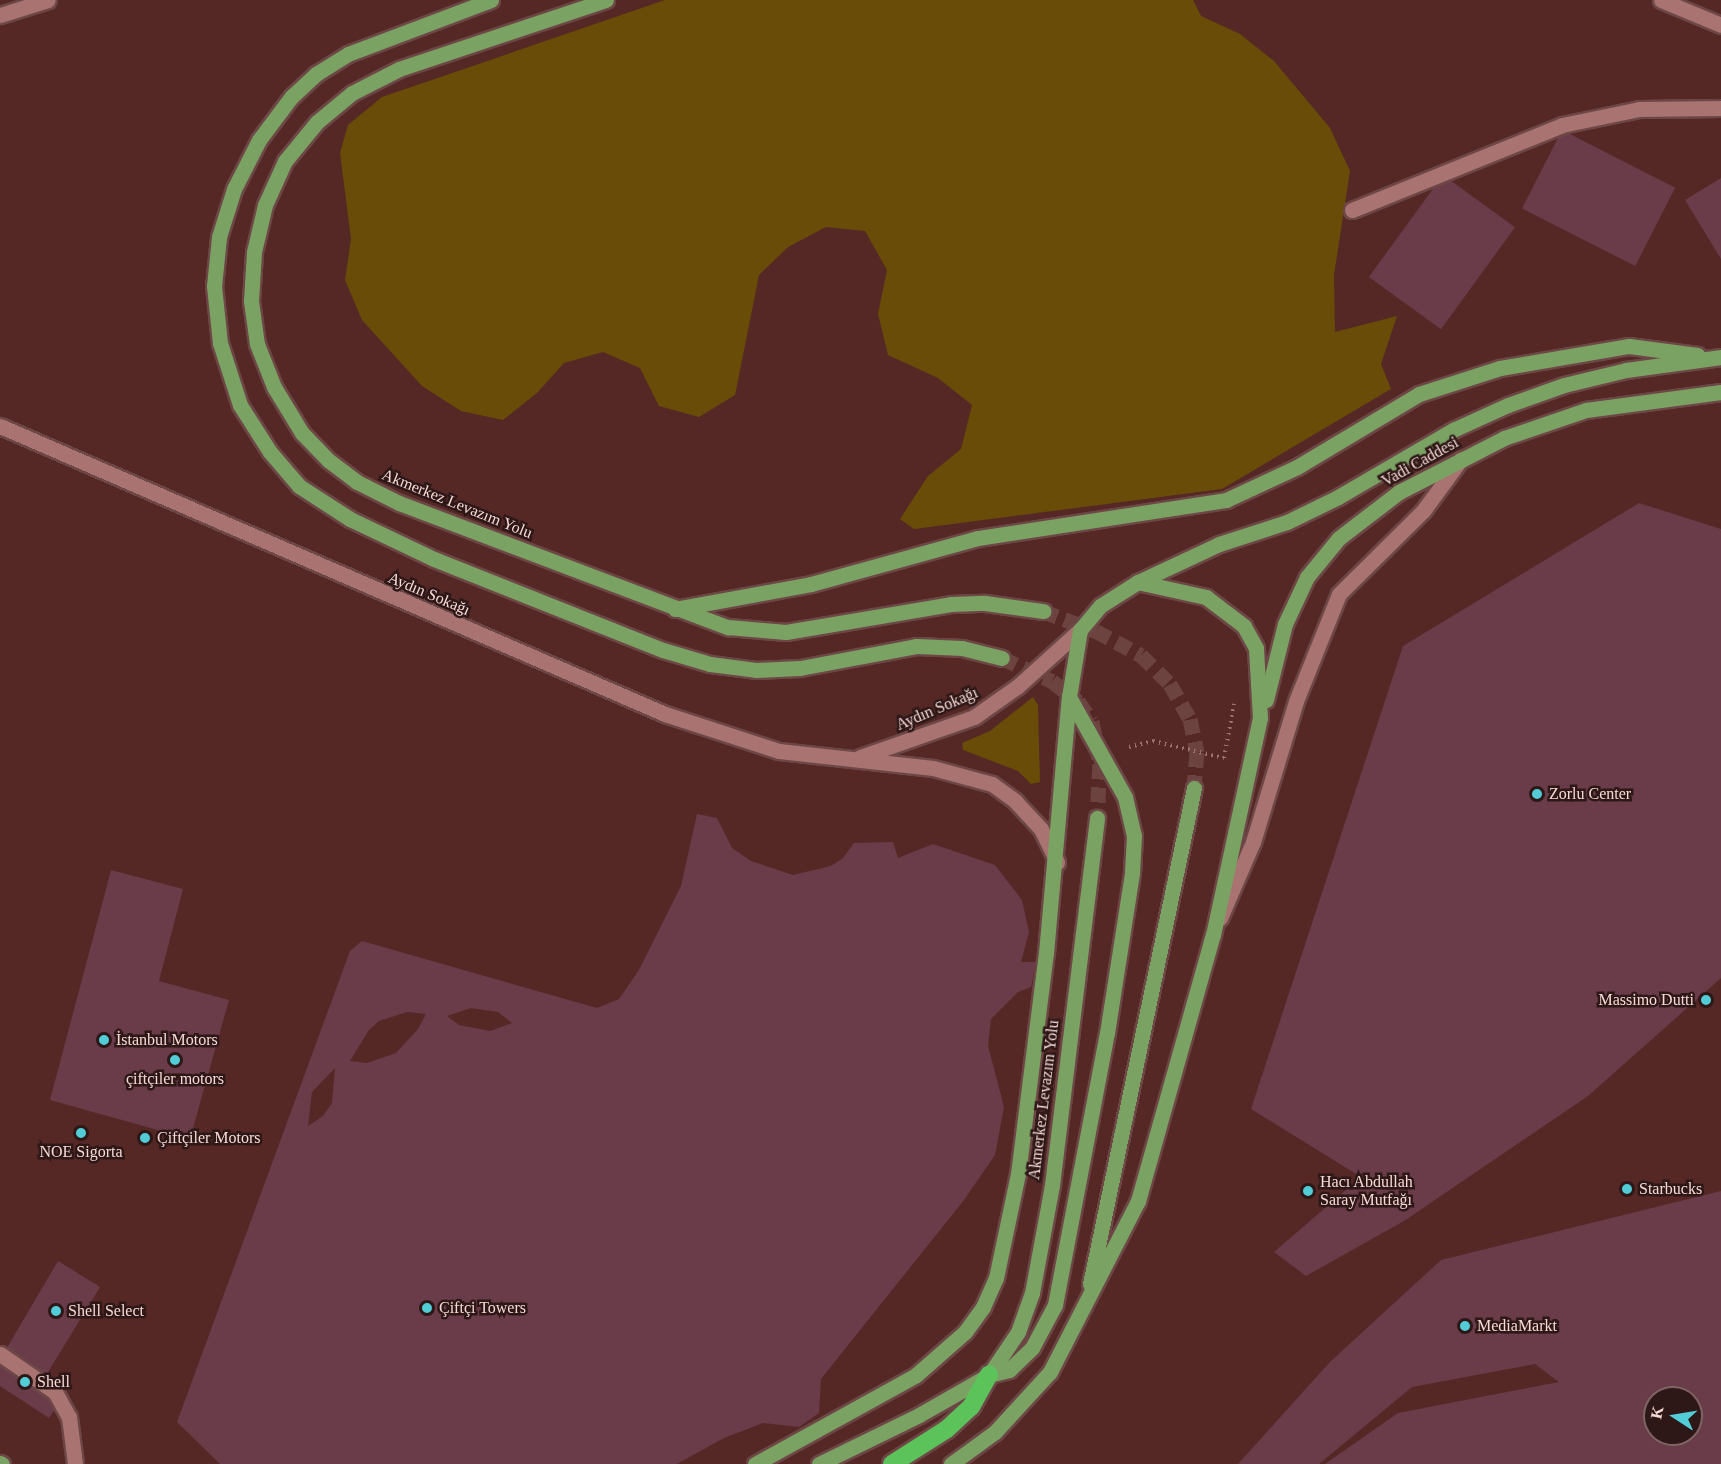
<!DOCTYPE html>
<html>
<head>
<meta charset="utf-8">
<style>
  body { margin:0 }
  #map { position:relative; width:1721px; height:1464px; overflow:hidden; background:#552826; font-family:"Times New Roman",serif }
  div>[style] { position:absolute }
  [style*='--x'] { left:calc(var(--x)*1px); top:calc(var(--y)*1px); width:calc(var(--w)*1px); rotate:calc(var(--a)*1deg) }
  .green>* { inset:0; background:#684c07 }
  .building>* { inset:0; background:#6a3b48; transform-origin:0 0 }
  .major-tunnel>* { height:15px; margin-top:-7.5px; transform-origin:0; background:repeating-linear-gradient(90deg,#6d4340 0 15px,transparent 0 23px) }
  .path>* { height:4px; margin-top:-2px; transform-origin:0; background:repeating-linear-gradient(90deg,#9a7371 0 1.5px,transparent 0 6px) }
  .roads { filter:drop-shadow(2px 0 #6d4746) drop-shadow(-2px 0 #6d4746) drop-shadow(0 2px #6d4746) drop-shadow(0 -2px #6d4746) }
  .minor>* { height:15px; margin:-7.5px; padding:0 7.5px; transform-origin:7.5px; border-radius:7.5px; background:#a87370 }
  .major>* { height:15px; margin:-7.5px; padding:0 7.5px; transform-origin:7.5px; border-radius:7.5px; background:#7aa363 }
  .highway>* { height:18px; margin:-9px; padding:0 9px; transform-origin:9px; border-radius:9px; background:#5cc35b }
  .dots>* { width:16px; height:16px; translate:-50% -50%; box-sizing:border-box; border:3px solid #2d1817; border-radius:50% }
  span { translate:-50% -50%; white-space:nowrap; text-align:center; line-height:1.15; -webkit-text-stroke:5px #2d1817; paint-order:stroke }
  .street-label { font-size:16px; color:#f7d9d6 }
  .poi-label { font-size:16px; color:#f7d9d6 }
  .left { translate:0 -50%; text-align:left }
  .right { translate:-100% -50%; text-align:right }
  .north { position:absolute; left:1643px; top:1386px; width:60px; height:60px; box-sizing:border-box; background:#2d1817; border:2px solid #7e6563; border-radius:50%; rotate:282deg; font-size:16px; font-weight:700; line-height:24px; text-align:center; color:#f7d9d6 }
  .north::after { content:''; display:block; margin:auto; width:21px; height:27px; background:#52ccd6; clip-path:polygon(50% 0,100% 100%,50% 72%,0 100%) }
</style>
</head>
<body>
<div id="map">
  <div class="green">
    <div style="clip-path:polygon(665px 0,1193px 0,1201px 16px,1240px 34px,1274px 61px,1330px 128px,1350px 171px,1334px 275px,1335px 332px,1397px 316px,1381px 364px,1391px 389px,1222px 489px,914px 529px,900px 519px,928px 476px,961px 449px,972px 405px,938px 378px,888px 355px,878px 314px,887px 270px,865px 231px,826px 227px,788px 247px,759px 275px,735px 395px,699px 417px,659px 406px,640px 368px,603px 352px,564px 363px,537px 393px,503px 420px,461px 411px,422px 386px,362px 320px,345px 280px,351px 239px,340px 153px,348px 125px,382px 97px)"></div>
    <div style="clip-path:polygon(1033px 697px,1038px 705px,1040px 782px,1031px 784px,1018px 771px,963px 750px,962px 743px,990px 731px)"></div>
  </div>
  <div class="building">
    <div style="left:1562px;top:130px;width:127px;height:88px;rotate:27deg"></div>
    <div style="left:1443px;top:175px;width:89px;height:126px;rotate:36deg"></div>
    <div style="clip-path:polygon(1721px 178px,1721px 259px,1685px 200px)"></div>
    <div style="clip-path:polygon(1639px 503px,1721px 529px,1721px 978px,1588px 1096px,1404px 1221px,1306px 1276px,1274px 1252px,1361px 1177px,1251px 1109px,1403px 646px)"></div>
    <div style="clip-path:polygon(evenodd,697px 814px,717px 818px,732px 848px,751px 861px,793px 875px,831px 866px,843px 858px,854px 843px,893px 842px,898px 858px,933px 844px,995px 865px,1022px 900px,1029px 932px,1021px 962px,1036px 962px,1031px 987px,1018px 992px,991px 1019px,988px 1046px,1004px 1107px,995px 1155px,964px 1200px,821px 1379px,819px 1413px,799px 1427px,763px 1423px,724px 1438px,677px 1464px,220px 1464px,177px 1422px,350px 951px,362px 941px,597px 1008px,619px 999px,639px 970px,681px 886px,697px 814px,471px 1008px,498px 1012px,512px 1023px,490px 1031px,459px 1025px,447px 1016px,471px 1008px,697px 814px,407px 1012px,426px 1014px,418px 1029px,396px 1053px,367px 1063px,350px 1061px,369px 1030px,379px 1021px,407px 1012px,697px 814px,335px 1068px,332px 1103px,323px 1116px,308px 1126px,312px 1092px,335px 1068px)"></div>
    <div style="clip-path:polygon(111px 870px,183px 889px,159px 981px,229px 1000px,190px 1139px,50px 1100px)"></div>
    <div style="clip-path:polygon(evenodd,1721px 1191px,1721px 1464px,1325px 1464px,1398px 1413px,1559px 1382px,1535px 1364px,1412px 1387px,1319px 1464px,1238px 1464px,1330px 1362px,1441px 1260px,1721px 1191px,1655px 1398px,1691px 1398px,1691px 1434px,1655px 1434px,1655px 1398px)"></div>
    <div style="clip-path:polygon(58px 1261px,100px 1287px,45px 1377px,67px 1391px,49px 1418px,0 1386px,0 1353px,5px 1351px)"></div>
  </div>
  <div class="major-tunnel">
    <div style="--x:1043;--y:611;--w:57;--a:20.7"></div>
    <div style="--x:1096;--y:631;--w:51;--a:28.1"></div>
    <div style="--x:1141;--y:655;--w:41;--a:45"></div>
    <div style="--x:1170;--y:684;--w:40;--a:60.3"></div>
    <div style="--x:1190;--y:719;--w:34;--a:78"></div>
    <div style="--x:1197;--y:752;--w:36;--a:95"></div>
    <div style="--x:1002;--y:658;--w:55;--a:24.7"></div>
    <div style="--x:1052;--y:681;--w:33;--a:38"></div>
    <div style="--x:1078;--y:701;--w:24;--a:55"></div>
    <div style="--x:1092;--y:721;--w:44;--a:79.5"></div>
    <div style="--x:1100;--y:764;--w:54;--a:93.2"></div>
  </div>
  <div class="path">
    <div style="--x:1129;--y:747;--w:25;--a:-14"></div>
    <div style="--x:1153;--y:741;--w:73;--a:13.5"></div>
    <div style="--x:1224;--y:758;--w:55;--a:-79.5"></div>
  </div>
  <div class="roads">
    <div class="minor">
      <div style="--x:1661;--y:0;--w:65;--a:22.6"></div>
      <div style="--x:0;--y:15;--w:50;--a:-17.4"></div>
      <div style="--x:1352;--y:210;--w:227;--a:-22"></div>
      <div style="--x:1562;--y:125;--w:79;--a:-11.7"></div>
      <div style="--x:1639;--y:109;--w:82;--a:-0.7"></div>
      <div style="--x:0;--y:426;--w:725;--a:23.42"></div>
      <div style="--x:665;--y:714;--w:120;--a:18"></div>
      <div style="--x:779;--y:751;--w:155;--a:6.3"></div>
      <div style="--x:933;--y:768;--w:61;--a:15.2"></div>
      <div style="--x:992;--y:784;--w:29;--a:36"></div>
      <div style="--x:1015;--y:801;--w:38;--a:47"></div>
      <div style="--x:1041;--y:829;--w:37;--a:64"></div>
      <div style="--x:860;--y:757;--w:121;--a:-19.3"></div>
      <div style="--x:974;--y:717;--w:54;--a:-35.2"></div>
      <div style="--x:1018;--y:686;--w:84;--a:-42.1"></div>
      <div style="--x:1220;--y:918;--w:83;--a:-66.5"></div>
      <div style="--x:1253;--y:842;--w:147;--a:-73"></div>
      <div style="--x:1296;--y:701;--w:115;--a:-68.1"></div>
      <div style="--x:1339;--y:594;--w:118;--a:-44.7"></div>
      <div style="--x:1423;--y:511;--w:64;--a:-53.8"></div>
      <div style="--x:0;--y:1354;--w:67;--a:34.6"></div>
      <div style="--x:55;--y:1392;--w:29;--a:61"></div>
      <div style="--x:69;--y:1417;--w:47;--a:82.7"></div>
    </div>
    <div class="major">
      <div style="--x:491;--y:0;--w:153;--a:159.3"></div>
      <div style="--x:348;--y:54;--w:38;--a:148"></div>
      <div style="--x:316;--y:74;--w:33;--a:137"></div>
      <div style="--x:292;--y:96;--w:55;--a:126.9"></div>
      <div style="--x:259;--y:140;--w:55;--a:117"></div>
      <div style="--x:234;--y:189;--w:50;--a:107.4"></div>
      <div style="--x:219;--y:237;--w:49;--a:95.8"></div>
      <div style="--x:214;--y:286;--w:57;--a:84"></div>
      <div style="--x:220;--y:343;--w:65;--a:72.1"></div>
      <div style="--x:240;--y:405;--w:56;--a:57.4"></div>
      <div style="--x:270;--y:452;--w:45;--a:49.5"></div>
      <div style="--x:299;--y:486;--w:61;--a:32.9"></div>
      <div style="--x:350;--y:519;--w:93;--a:25.5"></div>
      <div style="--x:434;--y:559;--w:246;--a:21.7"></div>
      <div style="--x:663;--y:650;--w:49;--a:16.6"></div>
      <div style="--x:710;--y:664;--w:46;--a:7.4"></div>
      <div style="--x:756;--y:670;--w:44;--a:-2.6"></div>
      <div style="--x:800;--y:668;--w:118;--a:-10.7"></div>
      <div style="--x:916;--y:646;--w:46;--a:2.5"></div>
      <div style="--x:962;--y:648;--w:41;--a:14"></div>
      <div style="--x:606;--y:0;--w:218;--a:161.6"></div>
      <div style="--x:399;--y:69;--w:53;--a:152.9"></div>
      <div style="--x:352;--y:93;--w:45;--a:140.4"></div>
      <div style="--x:317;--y:122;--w:50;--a:129.4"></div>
      <div style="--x:285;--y:161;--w:48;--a:114.4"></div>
      <div style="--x:265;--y:205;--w:48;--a:103.2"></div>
      <div style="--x:254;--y:252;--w:49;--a:93.5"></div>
      <div style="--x:251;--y:301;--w:43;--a:82.1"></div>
      <div style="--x:257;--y:344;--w:46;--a:68.4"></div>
      <div style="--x:274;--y:387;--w:54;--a:58.7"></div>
      <div style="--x:302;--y:433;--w:37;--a:46"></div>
      <div style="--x:328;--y:460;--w:36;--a:37"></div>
      <div style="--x:357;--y:482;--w:47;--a:26.6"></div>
      <div style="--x:399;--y:503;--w:352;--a:20.7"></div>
      <div style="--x:728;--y:627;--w:58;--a:4.9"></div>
      <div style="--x:786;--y:632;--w:167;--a:-9.6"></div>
      <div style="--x:951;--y:604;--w:34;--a:-2"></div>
      <div style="--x:985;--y:603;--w:59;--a:7.9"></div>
      <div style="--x:675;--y:609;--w:138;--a:-10.4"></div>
      <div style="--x:811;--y:584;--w:173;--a:-15.4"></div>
      <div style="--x:978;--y:538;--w:251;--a:-8.7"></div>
      <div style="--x:1226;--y:500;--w:78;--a:-24.9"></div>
      <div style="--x:1297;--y:467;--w:142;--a:-30.9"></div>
      <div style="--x:1419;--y:394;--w:85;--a:-17.8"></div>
      <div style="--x:1500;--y:368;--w:131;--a:-9.7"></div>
      <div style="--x:1629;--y:346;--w:69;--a:7.5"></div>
      <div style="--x:1266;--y:700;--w:78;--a:-76"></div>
      <div style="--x:1285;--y:624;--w:52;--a:-64.9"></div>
      <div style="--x:1307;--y:577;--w:50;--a:-50.6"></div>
      <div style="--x:1339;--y:538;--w:76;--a:-37.5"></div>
      <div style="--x:1399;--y:492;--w:118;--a:-27.2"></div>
      <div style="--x:1504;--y:438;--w:87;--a:-18.9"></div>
      <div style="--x:1586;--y:410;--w:136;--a:-7.6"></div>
      <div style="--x:1090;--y:1284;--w:507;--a:-78.16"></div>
      <div style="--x:989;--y:1375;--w:52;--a:-56"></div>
      <div style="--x:1018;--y:1332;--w:41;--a:-70.3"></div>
      <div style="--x:1032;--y:1293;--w:110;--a:-79.5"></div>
      <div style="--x:1052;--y:1185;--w:370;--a:-83"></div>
      <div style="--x:0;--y:1463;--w:2;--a:27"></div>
      <div style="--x:755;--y:1464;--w:184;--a:-28.9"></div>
      <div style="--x:916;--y:1375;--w:65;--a:-41.3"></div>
      <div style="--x:965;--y:1332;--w:31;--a:-54"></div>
      <div style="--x:983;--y:1307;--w:32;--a:-66"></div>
      <div style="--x:996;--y:1278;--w:106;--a:-78.1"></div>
      <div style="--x:1018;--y:1174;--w:223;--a:-82.8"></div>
      <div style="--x:1046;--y:953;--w:257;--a:-84.9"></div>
      <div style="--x:1069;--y:697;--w:68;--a:-80.7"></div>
      <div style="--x:1080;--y:630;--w:31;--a:-50"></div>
      <div style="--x:1100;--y:606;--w:45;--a:-32.3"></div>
      <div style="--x:1138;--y:582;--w:89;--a:-25.1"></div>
      <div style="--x:1219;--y:544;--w:71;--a:-17.9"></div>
      <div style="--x:1287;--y:522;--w:57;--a:-26.1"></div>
      <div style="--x:1338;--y:497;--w:135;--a:-30.2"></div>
      <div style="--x:1455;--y:429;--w:58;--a:-24.4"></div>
      <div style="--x:1508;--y:405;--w:59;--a:-19.7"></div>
      <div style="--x:1564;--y:385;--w:64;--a:-13.6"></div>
      <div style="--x:1626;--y:370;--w:96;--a:-7.8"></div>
      <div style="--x:819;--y:1464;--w:111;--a:-26.1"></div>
      <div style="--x:919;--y:1415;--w:81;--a:-29.7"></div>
      <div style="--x:989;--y:1375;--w:21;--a:-14"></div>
      <div style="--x:1009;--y:1370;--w:32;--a:-44"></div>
      <div style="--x:1032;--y:1348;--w:49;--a:-61.9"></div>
      <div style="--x:1055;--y:1305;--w:277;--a:-79.2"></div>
      <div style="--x:1107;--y:1033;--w:162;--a:-81.1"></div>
      <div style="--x:1132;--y:873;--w:37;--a:-87"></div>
      <div style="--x:1134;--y:836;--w:40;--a:-103"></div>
      <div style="--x:1125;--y:797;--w:115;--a:-119.2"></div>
      <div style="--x:951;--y:1464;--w:54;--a:-36"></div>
      <div style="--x:995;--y:1432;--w:81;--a:-47.5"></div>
      <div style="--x:1050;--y:1372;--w:192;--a:-62.8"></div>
      <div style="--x:1138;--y:1201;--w:276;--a:-74.3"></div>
      <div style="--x:1213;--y:935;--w:222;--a:-77.8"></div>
      <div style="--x:1260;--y:718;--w:70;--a:-93.3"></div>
      <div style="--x:1256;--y:648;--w:25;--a:-119"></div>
      <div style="--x:1244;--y:626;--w:48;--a:-142.7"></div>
      <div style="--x:1206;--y:597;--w:70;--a:-167.6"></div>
    </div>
    <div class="highway">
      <div style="--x:892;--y:1464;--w:65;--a:-32.5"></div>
      <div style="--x:947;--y:1429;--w:33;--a:-43"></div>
      <div style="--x:971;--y:1407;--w:37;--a:-61"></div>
    </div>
  </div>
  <div class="dots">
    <div style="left:1537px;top:794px;background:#52ccd6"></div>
    <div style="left:1706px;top:1000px;background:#52ccd6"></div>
    <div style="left:104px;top:1040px;background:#52ccd6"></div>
    <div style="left:175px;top:1060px;background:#52ccd6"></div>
    <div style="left:81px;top:1133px;background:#52ccd6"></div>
    <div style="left:145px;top:1138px;background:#52ccd6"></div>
    <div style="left:1627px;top:1189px;background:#52ccd6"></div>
    <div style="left:1308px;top:1191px;background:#52ccd6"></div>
    <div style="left:427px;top:1308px;background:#52ccd6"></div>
    <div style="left:56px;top:1311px;background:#52ccd6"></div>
    <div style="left:1465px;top:1326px;background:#52ccd6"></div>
    <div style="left:25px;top:1382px;background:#52ccd6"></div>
  </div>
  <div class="street-label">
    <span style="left:1420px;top:462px;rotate:-29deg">Vadi Caddesi</span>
    <span style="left:457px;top:504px;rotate:22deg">Akmerkez Levazım Yolu</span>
    <span style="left:429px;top:594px;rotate:23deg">Aydın Sokağı</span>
    <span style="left:937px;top:709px;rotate:-23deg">Aydın Sokağı</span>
    <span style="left:1044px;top:1100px;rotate:-83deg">Akmerkez Levazım Yolu</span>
  </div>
  <div class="poi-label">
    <span class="left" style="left:1549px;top:794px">Zorlu Center</span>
    <span class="right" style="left:1694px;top:1000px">Massimo Dutti</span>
    <span class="left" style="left:116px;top:1040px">İstanbul Motors</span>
    <span style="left:175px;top:1079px">çiftçiler motors</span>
    <span class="left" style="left:157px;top:1138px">Çiftçiler Motors</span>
    <span style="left:81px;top:1152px">NOE Sigorta</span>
    <span class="left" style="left:1320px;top:1191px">Hacı Abdullah<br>Saray Mutfağı</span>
    <span class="left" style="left:1639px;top:1189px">Starbucks</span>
    <span class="left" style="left:439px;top:1308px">Çiftçi Towers</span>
    <span class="left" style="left:68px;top:1311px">Shell Select</span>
    <span class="left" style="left:1477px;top:1326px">MediaMarkt</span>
    <span class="left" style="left:37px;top:1382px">Shell</span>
  </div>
  <div class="north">K</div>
</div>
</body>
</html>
